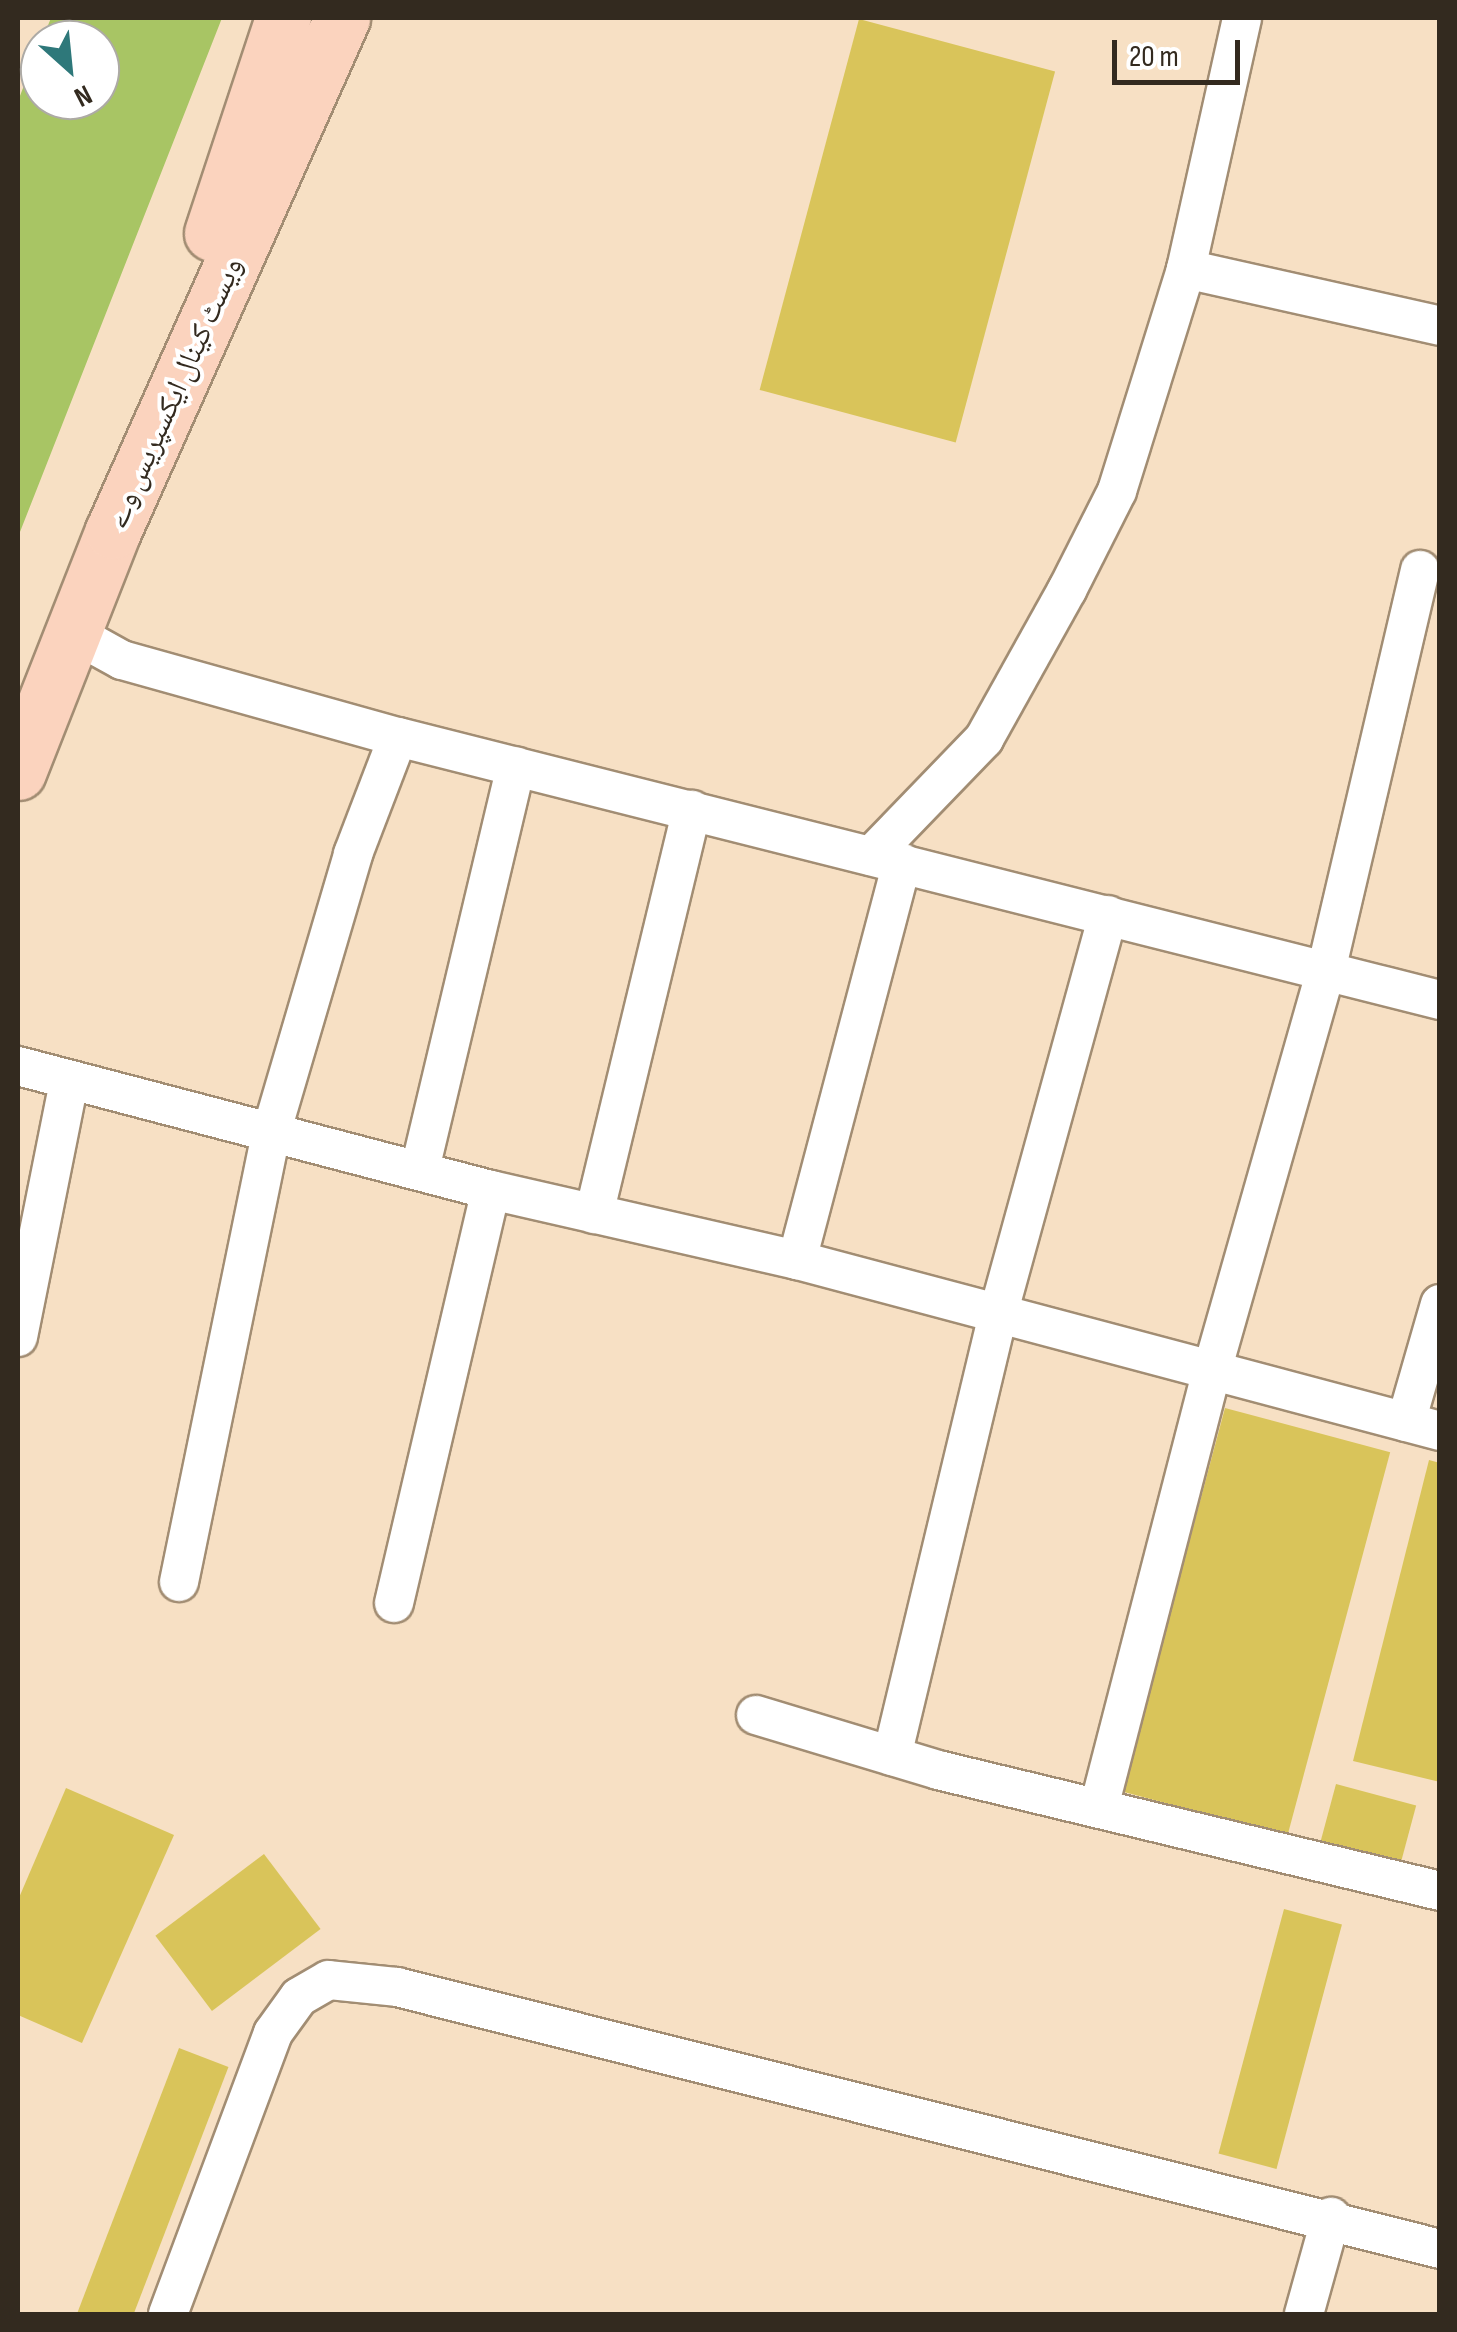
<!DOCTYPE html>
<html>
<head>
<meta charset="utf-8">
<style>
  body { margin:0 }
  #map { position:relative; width:1457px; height:2332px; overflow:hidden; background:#f7e0c4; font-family:"Sofia Sans Condensed","Noto Naskh Arabic",sans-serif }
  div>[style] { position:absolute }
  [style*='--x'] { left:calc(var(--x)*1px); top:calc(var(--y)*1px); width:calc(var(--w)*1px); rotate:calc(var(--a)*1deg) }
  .water>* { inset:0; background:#a8c564 }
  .building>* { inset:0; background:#d9c45a; transform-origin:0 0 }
  .roads { filter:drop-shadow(2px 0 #a28d73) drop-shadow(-2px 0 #a28d73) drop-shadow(0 2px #a28d73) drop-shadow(0 -2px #a28d73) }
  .street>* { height:38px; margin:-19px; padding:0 19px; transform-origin:19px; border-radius:19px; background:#fff }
  .primary>* { height:55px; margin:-27.5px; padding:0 27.5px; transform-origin:27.5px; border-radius:27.5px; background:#fbd3be }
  span { translate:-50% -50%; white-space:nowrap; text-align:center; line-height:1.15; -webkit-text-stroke:8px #fff; paint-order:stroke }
  .street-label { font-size:30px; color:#332a1f }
  .frame { position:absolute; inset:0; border:20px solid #332a1f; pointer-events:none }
  .north { position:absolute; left:20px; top:20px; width:100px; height:100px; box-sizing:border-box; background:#fff; border:2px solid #adaaa5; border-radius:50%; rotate:153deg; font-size:28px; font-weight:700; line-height:40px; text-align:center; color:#332a1f }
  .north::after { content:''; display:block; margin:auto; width:35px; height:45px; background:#2e787a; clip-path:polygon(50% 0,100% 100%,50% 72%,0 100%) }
  .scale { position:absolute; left:1112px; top:40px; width:128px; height:45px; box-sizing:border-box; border:5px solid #332a1f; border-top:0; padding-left:12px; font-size:30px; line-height:35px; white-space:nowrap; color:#332a1f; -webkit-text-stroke:8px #fff; paint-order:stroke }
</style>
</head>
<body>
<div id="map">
  <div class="water">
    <div style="clip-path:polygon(51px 18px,222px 18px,18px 537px,18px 101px,40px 44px,40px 100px,100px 100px,100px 40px,42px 40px)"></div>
  </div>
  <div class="building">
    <div style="left:859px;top:19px;width:203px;height:384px;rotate:15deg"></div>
    <div style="left:1225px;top:1408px;width:171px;height:397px;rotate:15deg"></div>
    <div style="clip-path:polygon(1429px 1460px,1440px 1463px,1440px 1782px,1353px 1761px)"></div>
    <div style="left:1336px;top:1784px;width:83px;height:64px;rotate:15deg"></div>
    <div style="clip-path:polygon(66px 1788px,174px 1835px,82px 2043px,18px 2015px,18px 1900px)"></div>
    <div style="left:264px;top:1854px;width:94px;height:136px;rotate:53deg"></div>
    <div style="left:1284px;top:1909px;width:60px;height:253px;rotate:15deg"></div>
    <div style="left:179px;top:2048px;width:53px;height:287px;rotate:21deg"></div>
  </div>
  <div class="roads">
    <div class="street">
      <div style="--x:1186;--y:269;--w:257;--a:-77.4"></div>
      <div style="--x:73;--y:633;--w:56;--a:28.9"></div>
      <div style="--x:122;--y:660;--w:287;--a:15.6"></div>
      <div style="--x:398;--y:737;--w:1075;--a:14.17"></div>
      <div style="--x:871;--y:856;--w:163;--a:-46"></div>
      <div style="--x:984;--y:739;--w:171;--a:-60.9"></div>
      <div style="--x:1067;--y:590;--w:111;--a:-63.2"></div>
      <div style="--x:1117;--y:491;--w:232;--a:-72.7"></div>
      <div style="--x:1186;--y:269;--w:260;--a:12.6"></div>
      <div style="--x:18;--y:1066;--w:489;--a:14.7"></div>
      <div style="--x:491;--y:1190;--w:314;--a:12.9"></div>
      <div style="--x:797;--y:1260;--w:665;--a:14.89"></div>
      <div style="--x:420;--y:1169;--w:414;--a:-76.6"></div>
      <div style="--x:594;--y:1214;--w:416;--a:-76.4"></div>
      <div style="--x:797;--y:1260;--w:411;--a:-75.2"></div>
      <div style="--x:18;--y:1337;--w:261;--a:-78.7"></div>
      <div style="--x:1406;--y:1422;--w:123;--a:-73.9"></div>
      <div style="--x:179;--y:1582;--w:461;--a:-78.4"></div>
      <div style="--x:272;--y:1130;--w:288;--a:-73.6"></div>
      <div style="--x:353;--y:854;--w:125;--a:-69"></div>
      <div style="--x:394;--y:1603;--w:424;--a:-76.8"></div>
      <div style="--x:756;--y:1715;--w:190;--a:16.8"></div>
      <div style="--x:938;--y:1770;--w:516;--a:13.55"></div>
      <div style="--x:892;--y:1756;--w:450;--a:-76.5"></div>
      <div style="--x:997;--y:1318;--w:418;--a:-74.6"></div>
      <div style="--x:1099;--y:1807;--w:447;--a:-75.5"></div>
      <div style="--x:1211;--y:1374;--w:419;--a:-74.1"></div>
      <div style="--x:1326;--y:971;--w:412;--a:-76.8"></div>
      <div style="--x:168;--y:2314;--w:300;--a:-69.5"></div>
      <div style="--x:273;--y:2033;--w:44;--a:-54.2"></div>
      <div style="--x:299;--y:1997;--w:34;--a:-30"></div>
      <div style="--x:329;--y:1980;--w:68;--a:5.9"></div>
      <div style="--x:397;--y:1987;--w:1075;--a:14.1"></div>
      <div style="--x:1304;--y:2314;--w:101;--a:-74.4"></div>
    </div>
    <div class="primary">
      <div style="--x:212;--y:233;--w:226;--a:-71.7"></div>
      <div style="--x:18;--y:772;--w:259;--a:-68.5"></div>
      <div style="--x:113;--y:531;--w:562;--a:-65.94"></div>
    </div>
  </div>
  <div class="street-label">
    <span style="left:175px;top:393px;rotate:-66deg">ویسٹ کینال ایکسپریس وے</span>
  </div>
  <div class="frame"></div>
  <div class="north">N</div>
  <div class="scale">20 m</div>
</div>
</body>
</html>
